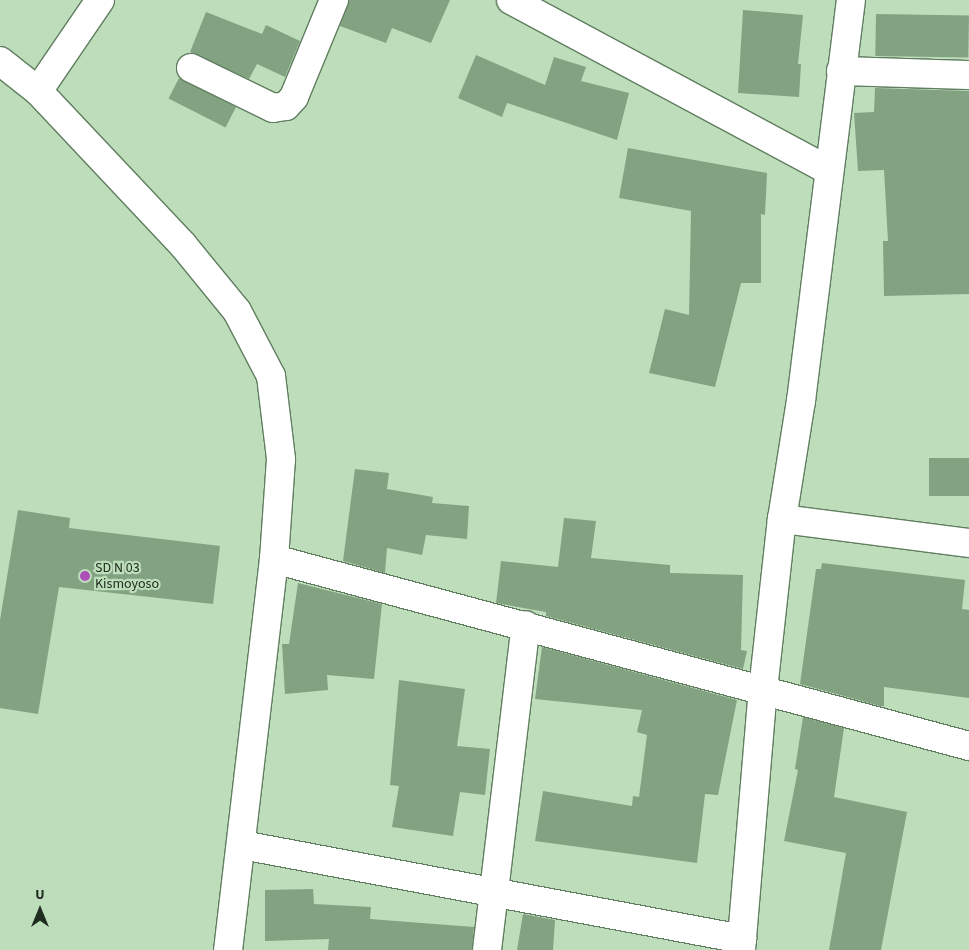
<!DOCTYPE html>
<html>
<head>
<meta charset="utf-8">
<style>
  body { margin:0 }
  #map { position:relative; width:969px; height:950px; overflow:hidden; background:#bdddbb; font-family:"Source Sans 3",sans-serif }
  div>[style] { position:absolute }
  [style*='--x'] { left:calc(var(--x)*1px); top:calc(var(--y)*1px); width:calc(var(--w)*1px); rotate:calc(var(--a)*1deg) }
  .building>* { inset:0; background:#83a282; transform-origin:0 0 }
  .roads { filter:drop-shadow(1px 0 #607e5f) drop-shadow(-1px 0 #607e5f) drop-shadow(0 1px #607e5f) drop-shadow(0 -1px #607e5f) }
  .street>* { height:28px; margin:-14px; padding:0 14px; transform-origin:14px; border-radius:14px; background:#fff }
  .dots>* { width:14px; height:14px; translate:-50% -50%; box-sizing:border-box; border:2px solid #bdddbb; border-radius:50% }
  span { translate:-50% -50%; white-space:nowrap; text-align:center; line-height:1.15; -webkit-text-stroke:4.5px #bdddbb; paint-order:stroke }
  .poi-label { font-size:14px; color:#202d20 }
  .left { translate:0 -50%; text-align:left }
  .north { position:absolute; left:15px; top:885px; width:50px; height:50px; -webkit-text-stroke:4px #bdddbb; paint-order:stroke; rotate:0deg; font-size:14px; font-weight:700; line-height:20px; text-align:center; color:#202d20 }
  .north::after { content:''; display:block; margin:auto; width:18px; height:22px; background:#202d20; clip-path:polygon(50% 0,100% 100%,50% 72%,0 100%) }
</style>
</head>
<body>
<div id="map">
  <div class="building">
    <div style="clip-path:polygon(349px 0,450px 0,431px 43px,392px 28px,386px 43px,340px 26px)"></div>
    <div style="clip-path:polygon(743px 10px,803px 15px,798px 64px,801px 64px,799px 97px,738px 93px)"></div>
    <div style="clip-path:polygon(206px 12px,262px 34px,266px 25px,300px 41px,285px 77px,257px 64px,249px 79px,190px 52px)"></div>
    <div style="left:876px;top:14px;width:93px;height:42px;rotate:1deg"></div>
    <div style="clip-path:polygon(476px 55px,545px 85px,554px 57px,586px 67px,581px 81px,629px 93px,617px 140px,507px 103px,502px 117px,458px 98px)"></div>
    <div style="left:179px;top:78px;width:64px;height:23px;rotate:27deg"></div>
    <div style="clip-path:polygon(875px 88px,969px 91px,969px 294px,884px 296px,883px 241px,888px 241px,884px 170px,858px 171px,854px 113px,874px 112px)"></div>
    <div style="clip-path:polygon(628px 148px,767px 173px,765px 215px,761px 214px,761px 283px,741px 283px,715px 387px,649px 373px,665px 309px,689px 315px,691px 211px,619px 198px)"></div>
    <div style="left:929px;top:458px;width:40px;height:38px"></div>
    <div style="clip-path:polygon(355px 469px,389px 473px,387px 489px,433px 497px,432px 503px,469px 506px,467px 539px,426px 535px,422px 555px,387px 548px,385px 573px,343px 561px)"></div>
    <div style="clip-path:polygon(18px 510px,70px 518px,69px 528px,220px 546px,213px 604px,59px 587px,38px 714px,0 708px,0 620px)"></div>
    <div style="clip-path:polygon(564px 518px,596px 521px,591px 558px,670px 565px,670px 573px,743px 575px,741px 650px,747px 651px,743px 669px,546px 616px,546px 612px,496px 603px,501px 561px,558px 567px)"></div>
    <div style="clip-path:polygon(822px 563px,965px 580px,962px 609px,969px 610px,969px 698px,884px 687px,884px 706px,880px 706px,800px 684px,816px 569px,821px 569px)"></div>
    <div style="clip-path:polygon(298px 583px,382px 604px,374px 679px,327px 675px,328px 690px,285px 694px,282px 644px,289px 644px)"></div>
    <div style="clip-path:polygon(542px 647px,737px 700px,718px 795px,705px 794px,697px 863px,535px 841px,543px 791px,632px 806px,633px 796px,639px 797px,647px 735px,637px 732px,642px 710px,535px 699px)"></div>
    <div style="clip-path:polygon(399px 680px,465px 689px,457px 746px,490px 749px,485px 795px,460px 792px,453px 836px,392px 827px,399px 786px,390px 785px)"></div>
    <div style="clip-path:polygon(803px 717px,844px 728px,834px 797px,907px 812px,881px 950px,829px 950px,846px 853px,784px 841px,798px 770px,795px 769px)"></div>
    <div style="clip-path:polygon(313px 889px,314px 904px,371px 907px,370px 919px,474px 927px,472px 950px,328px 950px,329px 939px,265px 941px,265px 890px)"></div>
    <div style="clip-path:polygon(523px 914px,555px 920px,553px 950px,517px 950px)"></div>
  </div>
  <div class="roads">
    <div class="street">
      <div style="--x:511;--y:0;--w:360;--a:28.2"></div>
      <div style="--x:0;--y:61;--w:48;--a:38.3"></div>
      <div style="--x:38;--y:91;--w:212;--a:46.7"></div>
      <div style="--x:183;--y:245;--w:85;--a:50.7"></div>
      <div style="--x:237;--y:311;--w:73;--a:62.4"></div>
      <div style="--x:271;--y:376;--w:84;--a:83.1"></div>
      <div style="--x:281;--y:459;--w:100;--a:94"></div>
      <div style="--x:274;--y:559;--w:394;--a:96.7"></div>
      <div style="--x:191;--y:68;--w:91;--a:26"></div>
      <div style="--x:273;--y:108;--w:13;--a:-9"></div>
      <div style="--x:286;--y:106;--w:12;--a:-48"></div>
      <div style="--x:294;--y:97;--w:105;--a:-67.6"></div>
      <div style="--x:841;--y:71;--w:128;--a:1.8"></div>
      <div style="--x:38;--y:91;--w:110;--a:-55.7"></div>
      <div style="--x:782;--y:519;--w:189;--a:7.3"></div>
      <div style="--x:274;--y:559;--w:720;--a:15.06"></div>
      <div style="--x:242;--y:845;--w:509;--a:10.65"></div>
      <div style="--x:487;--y:950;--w:327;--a:-83.2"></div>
      <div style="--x:741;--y:950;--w:261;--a:-85.2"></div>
      <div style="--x:763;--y:690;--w:172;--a:-83.7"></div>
      <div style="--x:782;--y:519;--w:120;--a:-80.9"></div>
      <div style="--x:801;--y:401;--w:404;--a:-82.9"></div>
    </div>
  </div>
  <div class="dots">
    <div style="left:85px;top:576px;background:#ae4eb7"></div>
  </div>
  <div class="poi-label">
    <span class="left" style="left:95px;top:576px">SD N 03<br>Kismoyoso</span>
  </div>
  <div class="north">U</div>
</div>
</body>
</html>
